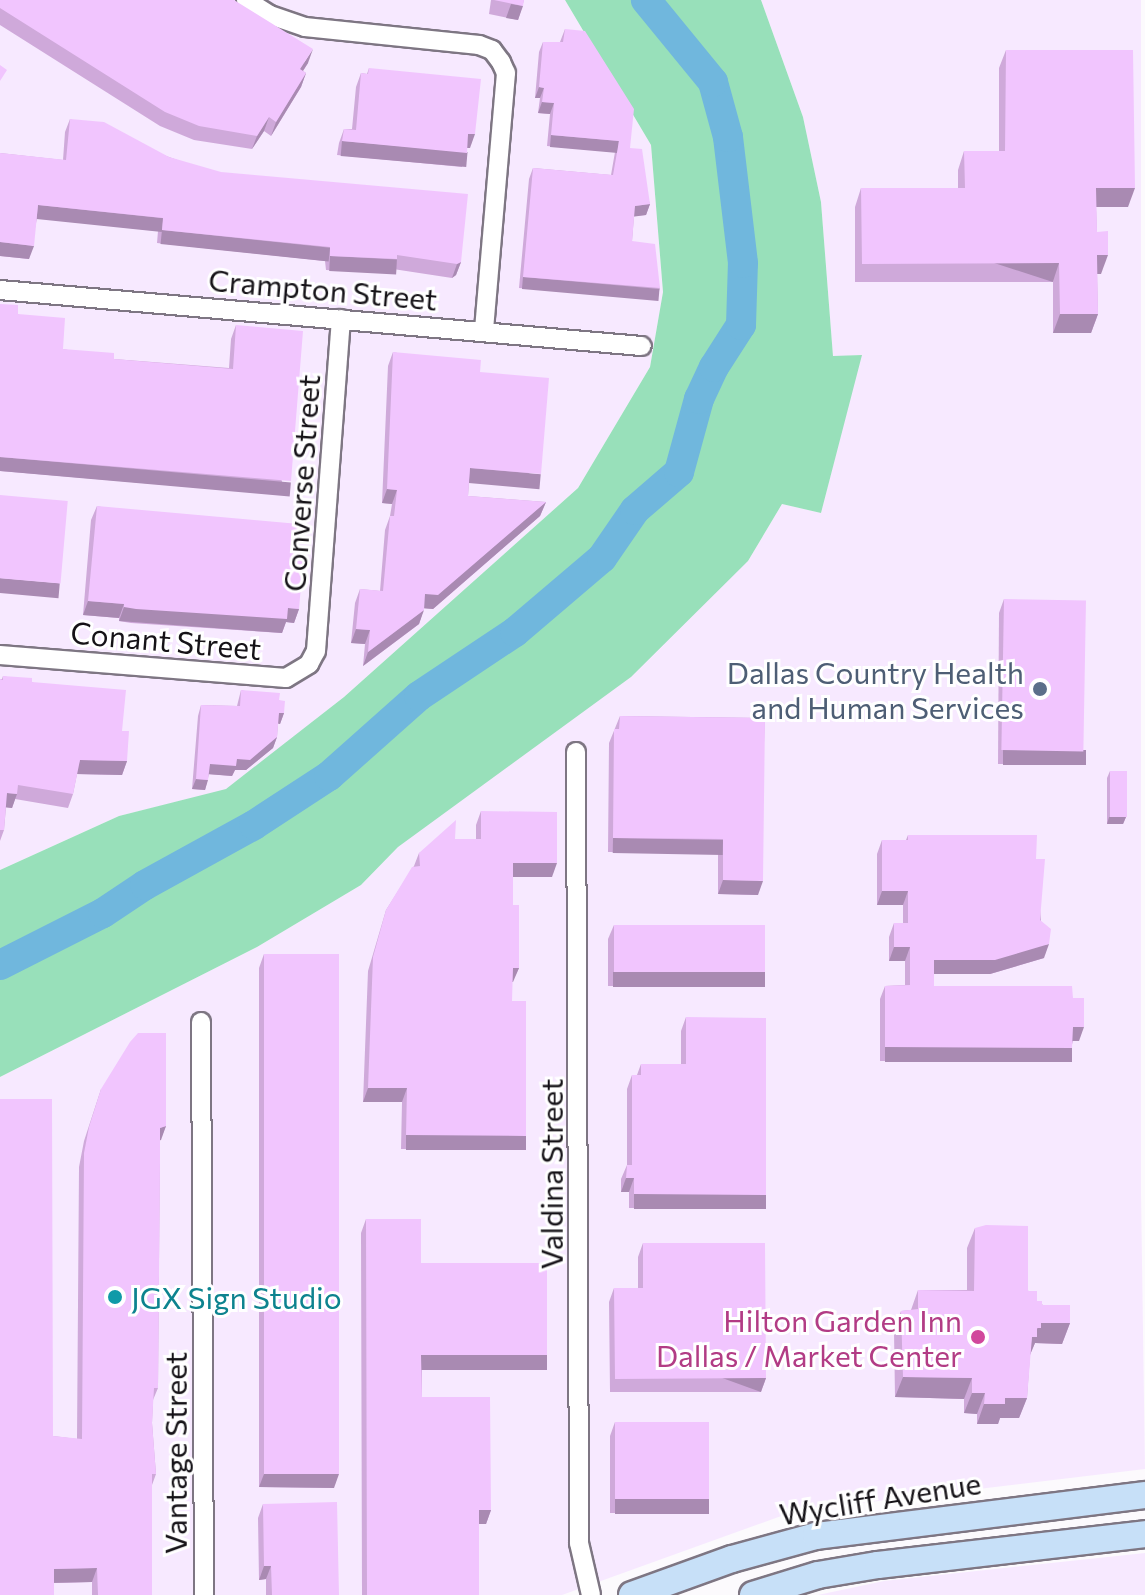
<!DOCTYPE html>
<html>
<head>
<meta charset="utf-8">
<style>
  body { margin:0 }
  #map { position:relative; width:1145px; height:1595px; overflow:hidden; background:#fcfafd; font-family:Commissioner,sans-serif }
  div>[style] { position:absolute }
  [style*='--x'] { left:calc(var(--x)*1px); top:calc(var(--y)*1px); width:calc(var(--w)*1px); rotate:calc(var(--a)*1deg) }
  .built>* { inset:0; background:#f7e9ff }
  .green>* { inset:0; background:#98e0ba }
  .river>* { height:30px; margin:-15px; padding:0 15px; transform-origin:15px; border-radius:15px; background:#70b7dd }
  .roads { filter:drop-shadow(2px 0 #7e7683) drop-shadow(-2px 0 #7e7683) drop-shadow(0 2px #7e7683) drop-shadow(0 -2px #7e7683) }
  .street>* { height:18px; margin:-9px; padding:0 9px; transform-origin:9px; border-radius:9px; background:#fff }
  .secondary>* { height:26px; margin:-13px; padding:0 13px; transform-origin:13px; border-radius:13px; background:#c7e0f8 }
  .wall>* { inset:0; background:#cfa9da }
  .shaded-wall>* { inset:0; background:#a98ab2; transform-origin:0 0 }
  .building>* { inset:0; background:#f1c5fe; transform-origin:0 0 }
  .dots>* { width:22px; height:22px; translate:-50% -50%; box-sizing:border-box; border:4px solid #fff; border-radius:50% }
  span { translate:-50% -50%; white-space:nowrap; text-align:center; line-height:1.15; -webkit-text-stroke:6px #fff; paint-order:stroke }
  .street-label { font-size:30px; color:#151217 }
  .service-label { font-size:30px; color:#4e5e75 }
  .right { translate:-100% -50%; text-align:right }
  .culture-label { font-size:30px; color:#0d838f }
  .left { translate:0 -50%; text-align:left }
  .hotel-label { font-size:30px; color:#b23c85 }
</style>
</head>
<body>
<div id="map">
  <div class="built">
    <div style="clip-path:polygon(0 0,565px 0,651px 145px,663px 292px,650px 367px,578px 488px,344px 697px,226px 790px,119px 816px,0 870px)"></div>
    <div style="clip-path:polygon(761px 0,1141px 0,1141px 1193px,1145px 1469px,795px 1511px,562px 1595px,0 1595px,0 1077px,257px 947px,361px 885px,398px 847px,748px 561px,782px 504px,821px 513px,861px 355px,833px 357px,821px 202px,803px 117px)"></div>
    <div style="clip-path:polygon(1145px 1553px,1145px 1595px,818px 1595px,884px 1581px)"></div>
  </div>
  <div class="green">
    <div style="clip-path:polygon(565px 0,761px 0,803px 117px,821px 202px,833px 356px,862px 355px,821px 513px,782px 504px,748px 561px,631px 677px,398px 847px,361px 885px,257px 947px,0 1077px,0 870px,119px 816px,226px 789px,344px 697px,578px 488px,650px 367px,663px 292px,651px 145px)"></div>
  </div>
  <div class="river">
    <div style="--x:0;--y:965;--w:115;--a:-26.8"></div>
    <div style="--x:103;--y:913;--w:50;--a:-33.7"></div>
    <div style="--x:145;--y:885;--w:124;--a:-28.8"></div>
    <div style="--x:254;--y:825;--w:90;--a:-33.2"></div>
    <div style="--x:329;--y:776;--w:120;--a:-41.6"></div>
    <div style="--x:419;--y:696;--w:115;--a:-33.7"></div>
    <div style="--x:515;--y:632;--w:114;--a:-40.4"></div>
    <div style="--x:602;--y:558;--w:58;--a:-55.5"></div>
    <div style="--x:635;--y:510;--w:58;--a:-40.8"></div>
    <div style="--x:679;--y:472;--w:76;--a:-74.7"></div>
    <div style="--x:699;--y:399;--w:35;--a:-65"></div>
    <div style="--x:714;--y:367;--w:50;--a:-57.3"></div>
    <div style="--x:741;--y:325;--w:62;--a:-88.2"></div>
    <div style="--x:743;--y:263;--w:127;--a:-96.8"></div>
    <div style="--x:728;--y:137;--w:57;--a:-105.3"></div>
    <div style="--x:713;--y:82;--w:106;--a:-129.3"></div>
  </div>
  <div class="roads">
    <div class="street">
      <div style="--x:246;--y:0;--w:28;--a:32"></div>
      <div style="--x:270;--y:15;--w:37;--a:19"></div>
      <div style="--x:305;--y:27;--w:175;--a:5.9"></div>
      <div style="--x:479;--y:45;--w:14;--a:21"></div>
      <div style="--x:492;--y:50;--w:15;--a:53"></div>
      <div style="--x:501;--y:62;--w:12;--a:66"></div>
      <div style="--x:506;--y:73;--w:258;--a:94.9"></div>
      <div style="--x:0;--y:290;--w:644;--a:4.99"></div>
      <div style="--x:0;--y:655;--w:287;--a:4.6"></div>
      <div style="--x:286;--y:678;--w:27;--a:-31"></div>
      <div style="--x:309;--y:664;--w:15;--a:-62"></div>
      <div style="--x:316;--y:651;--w:333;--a:-85.7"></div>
      <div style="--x:576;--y:752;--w:791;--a:89.78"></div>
      <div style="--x:579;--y:1543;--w:53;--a:77"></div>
      <div style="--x:201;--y:1022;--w:573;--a:89.7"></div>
    </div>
    <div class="secondary">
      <div style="--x:632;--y:1595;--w:106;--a:-19.8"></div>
      <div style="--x:732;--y:1559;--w:87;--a:-15.3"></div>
      <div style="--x:816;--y:1536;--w:332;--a:-7.1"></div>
      <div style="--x:753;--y:1595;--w:68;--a:-17.1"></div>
      <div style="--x:818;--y:1575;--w:61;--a:-9.5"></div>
      <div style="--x:878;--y:1565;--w:269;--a:-6.6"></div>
    </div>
  </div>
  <div class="wall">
    <div style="clip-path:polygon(0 0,308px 63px,303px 71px,306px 73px,301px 87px,271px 136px,264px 131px,252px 149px,194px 140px,160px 126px,0 25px)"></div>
    <div style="clip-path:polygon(491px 0,524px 0,518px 20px,489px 14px)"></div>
    <div style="clip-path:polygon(565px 29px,630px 148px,650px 204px,646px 215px,634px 216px,632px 241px,660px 288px,656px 298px,519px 288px,529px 179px,533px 168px,611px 175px,615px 152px,547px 146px,550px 114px,538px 113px,540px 98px,535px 98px,539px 52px,543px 42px,560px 42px)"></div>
    <div style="clip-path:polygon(1006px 50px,1128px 207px,1096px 207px,1097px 232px,1101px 274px,1097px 274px,1098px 314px,1091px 333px,1053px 333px,1053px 282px,855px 282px,855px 207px,861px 188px,958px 188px,958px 170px,964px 151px,999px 151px,999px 68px)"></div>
    <div style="clip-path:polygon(369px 68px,470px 148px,467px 148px,462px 167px,337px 155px,339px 143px,344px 129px,352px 129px,356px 87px,361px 73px,367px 74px)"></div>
    <div style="clip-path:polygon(70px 119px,169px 157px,461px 262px,456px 275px,452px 278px,393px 269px,392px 273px,326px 270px,325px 261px,157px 243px,158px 231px,37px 218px,29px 259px,0 256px,0 153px,63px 160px,65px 132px)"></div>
    <div style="clip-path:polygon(18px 314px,63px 349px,114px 359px,229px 368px,231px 339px,236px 325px,286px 495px,0 471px)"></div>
    <div style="clip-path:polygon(393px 352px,480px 372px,536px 488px,469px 482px,468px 496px,546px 502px,540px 516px,433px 609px,424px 608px,419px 624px,363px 666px,365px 644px,351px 643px,355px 603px,360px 589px,380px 591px,385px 530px,390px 516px,392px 504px,382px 503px,388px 366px)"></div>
    <div style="clip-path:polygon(97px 506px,297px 552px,299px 609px,294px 623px,286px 622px,282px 633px,131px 623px,119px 621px,119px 618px,83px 615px,91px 520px)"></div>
    <div style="clip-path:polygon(1004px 599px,1081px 764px,998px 764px,999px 613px)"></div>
    <div style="clip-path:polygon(3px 676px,32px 682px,122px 731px,127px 761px,122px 775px,77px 774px,73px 794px,68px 808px,15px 799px,12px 808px,6px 807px,4px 830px,0 841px,0 679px,2px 679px)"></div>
    <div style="clip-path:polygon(241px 690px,279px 700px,284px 713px,280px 724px,278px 723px,277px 737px,273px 748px,246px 770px,235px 770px,232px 776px,209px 774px,205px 790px,192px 789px,198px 716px,201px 705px,237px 706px)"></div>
    <div style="clip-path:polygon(620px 716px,765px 718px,758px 895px,718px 894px,718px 853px,608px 852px,609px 743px)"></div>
    <div style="clip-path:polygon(1110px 771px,1126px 817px,1123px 824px,1107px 824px,1107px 778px)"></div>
    <div style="clip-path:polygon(481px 811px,552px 877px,513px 877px,513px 905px,519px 968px,512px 982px,512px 1001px,526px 1136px,521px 1150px,401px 1149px,402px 1102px,363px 1102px,368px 971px,386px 910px,414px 866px,419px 853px,455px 839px,476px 839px,476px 825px)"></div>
    <div style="clip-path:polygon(908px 835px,1036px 859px,1044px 958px,990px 974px,934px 974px,934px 986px,1073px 998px,1079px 1041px,1073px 1041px,1067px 1062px,880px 1061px,880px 999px,885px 986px,905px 985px,905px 961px,889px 961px,889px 937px,894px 923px,903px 923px,903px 905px,877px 905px,877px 854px,882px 840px,906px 840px)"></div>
    <div style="clip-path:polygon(614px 925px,760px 987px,608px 986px,608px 939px)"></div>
    <div style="clip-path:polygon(264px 954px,334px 1488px,259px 1487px,259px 968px)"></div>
    <div style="clip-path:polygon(686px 1017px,766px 1195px,761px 1209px,629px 1208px,629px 1192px,621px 1192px,621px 1179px,627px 1165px,627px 1089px,632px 1075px,637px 1075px,641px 1064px,681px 1064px,681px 1031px)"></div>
    <div style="clip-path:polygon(101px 1089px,166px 1126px,160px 1140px,158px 1388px,153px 1400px,152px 1423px,156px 1474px,152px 1485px,152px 1595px,92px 1595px,92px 1582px,54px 1583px,53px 1436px,77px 1439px,79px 1167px,84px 1141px)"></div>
    <div style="clip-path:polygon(366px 1219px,421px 1263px,547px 1355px,542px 1369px,422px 1369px,422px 1397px,491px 1510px,486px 1524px,479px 1524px,479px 1595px,362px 1595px,361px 1233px)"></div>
    <div style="clip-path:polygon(975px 1228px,1037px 1301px,1070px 1323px,1062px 1344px,1035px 1343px,1030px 1355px,1027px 1398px,1019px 1418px,1000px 1418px,998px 1424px,977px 1424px,977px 1414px,964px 1413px,964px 1399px,895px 1397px,894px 1331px,901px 1311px,911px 1310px,918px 1290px,967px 1290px,967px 1248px)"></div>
    <div style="clip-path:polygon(643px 1243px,766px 1378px,761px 1392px,610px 1392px,609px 1302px,614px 1288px,638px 1288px,638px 1257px)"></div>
    <div style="clip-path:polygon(615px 1422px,704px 1513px,610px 1513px,610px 1436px)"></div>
    <div style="clip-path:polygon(263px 1504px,339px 1595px,266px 1595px,266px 1579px,259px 1580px,258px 1518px)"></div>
  </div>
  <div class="shaded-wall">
    <div style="clip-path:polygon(511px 4px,523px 6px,518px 20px,506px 18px)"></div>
    <div style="clip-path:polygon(313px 49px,308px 63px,295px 83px,300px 69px)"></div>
    <div style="clip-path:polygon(306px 73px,301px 87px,271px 136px,276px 122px)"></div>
    <div style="clip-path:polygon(539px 87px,544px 88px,540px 98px,535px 98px)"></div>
    <div style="clip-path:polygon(542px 102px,554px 103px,550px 114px,538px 113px)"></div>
    <div style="clip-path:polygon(269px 117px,264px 131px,252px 149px,257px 136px)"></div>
    <div style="clip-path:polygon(468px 134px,475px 134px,470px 148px,463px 148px)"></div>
    <div style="left:551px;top:135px;width:68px;height:12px;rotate:5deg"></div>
    <div style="left:342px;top:141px;width:126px;height:15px;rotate:5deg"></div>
    <div style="clip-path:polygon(1096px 188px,1135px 188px,1128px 207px,1090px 207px)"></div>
    <div style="clip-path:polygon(650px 204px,646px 215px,631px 217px,635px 206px)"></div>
    <div style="left:38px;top:205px;width:126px;height:14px;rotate:6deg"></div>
    <div style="left:162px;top:230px;width:169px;height:14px;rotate:6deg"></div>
    <div style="clip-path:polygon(0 242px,34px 246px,29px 259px,0 256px)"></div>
    <div style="clip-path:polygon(1097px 255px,1108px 255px,1101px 274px,1090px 274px)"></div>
    <div style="left:330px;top:256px;width:67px;height:15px;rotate:3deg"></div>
    <div style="clip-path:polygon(461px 262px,456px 275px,452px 278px,457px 264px)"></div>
    <div style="left:1059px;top:263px;width:20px;height:197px;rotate:108deg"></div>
    <div style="left:523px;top:277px;width:137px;height:12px;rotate:5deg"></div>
    <div style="clip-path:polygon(1060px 314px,1098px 314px,1091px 333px,1053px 333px)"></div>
    <div style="left:0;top:457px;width:292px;height:14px;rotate:5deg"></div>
    <div style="left:470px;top:468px;width:71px;height:15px;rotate:5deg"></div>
    <div style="clip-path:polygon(387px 489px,397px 490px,392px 504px,382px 503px)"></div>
    <div style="clip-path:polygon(546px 502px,540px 516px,433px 609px,420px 608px,425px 594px)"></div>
    <div style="left:0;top:578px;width:60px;height:15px;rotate:5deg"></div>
    <div style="clip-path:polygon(88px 601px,124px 604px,119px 618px,83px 615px)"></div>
    <div style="clip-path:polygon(124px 607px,288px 608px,299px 609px,294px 623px,286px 622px,282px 633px,119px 621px)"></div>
    <div style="clip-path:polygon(424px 610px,419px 624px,363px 666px,368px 652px)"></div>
    <div style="clip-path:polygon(356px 629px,370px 630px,365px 644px,351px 643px)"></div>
    <div style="clip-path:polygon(279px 713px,284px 713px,280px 724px,275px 723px)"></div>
    <div style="clip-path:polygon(277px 737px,273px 748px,246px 770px,235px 770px,232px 776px,206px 774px,210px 764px,237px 759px)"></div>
    <div style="left:1003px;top:750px;width:83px;height:15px"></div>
    <div style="clip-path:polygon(80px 760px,127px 761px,122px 775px,75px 774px)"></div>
    <div style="clip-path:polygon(196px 779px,208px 780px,205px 790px,192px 789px)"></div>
    <div style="clip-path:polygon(7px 793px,17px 794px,12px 808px,2px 807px)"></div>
    <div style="clip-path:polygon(1109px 817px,1126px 817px,1123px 824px,1107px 824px)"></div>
    <div style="left:613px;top:838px;width:110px;height:15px;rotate:1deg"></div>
    <div style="clip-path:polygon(513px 863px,557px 863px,552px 877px,508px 877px)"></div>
    <div style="clip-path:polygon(723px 880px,763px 881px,758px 895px,718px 894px)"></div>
    <div style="clip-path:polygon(882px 891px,908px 891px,903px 905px,877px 905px)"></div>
    <div style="clip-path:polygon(1049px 944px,1044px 958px,990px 974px,929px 974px,934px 960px)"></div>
    <div style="clip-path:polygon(894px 947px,910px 947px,905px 961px,889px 961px)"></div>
    <div style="clip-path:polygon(513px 968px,519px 968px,513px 982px,507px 982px)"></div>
    <div style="left:613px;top:972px;width:152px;height:15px"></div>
    <div style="clip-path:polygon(1073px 1027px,1084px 1027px,1079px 1041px,1068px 1041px)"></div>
    <div style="left:885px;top:1047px;width:187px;height:15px"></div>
    <div style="clip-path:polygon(368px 1088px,407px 1088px,402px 1102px,363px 1102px)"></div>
    <div style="clip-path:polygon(166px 1126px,161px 1140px,155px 1142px,160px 1128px)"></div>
    <div style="left:406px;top:1135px;width:120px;height:15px"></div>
    <div style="clip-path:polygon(626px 1178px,634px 1178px,629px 1192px,621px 1192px)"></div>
    <div style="left:634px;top:1194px;width:132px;height:15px"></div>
    <div style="clip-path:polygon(1041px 1323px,1070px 1323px,1062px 1344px,1035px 1343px,1029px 1357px,1032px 1337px)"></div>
    <div style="left:421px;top:1355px;width:126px;height:15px"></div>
    <div style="clip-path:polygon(903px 1377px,972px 1378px,964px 1399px,895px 1397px)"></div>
    <div style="left:766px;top:1378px;width:15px;height:151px;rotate:110deg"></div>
    <div style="clip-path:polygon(972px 1393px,985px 1393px,977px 1414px,964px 1413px)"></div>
    <div style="clip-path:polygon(1005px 1398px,1027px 1398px,1019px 1418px,1000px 1418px,998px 1424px,977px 1424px,984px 1404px)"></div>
    <div style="clip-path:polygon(264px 1474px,339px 1474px,334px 1488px,259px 1487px)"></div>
    <div style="left:615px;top:1499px;width:94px;height:15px"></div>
    <div style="clip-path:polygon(479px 1510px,491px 1510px,486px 1524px,474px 1524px)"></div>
    <div style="clip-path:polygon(264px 1566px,271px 1566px,266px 1579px,259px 1580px)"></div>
    <div style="clip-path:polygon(97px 1568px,92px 1582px,49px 1583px,54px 1569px)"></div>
  </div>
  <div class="building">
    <div style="clip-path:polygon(0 0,234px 0,313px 49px,300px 69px,306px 73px,276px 122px,269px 117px,257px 136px,199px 126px,165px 112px,0 8px)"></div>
    <div style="clip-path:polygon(494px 0,524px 0,523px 6px)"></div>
    <div style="clip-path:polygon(565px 29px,585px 31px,634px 109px,630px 148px,642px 149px,650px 204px,635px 206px,632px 241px,655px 244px,660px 288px,523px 277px,533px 168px,613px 175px,619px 141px,551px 135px,554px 103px,542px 102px,544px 88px,539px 87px,543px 42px,563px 42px)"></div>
    <div style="clip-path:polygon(1006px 50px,1133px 50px,1135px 188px,1096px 188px,1097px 232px,1108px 231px,1108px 255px,1097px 255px,1098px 314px,1060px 314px,1059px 263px,862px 264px,861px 188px,965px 188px,964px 151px,1005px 151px)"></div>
    <div style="clip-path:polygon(0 65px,7px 70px,0 81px)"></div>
    <div style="clip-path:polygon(369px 68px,481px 79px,475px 134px,468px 134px,467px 153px,342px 141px,344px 129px,356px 130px,361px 73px,368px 74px)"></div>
    <div style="clip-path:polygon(70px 119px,104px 122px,169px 157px,221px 172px,468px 194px,461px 262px,457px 264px,397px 255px,397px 259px,330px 256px,330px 247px,162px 230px,163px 218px,38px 205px,34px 246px,0 242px,0 153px,66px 160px)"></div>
    <div style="clip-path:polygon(0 304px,18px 305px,18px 314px,65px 318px,63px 349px,114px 353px,114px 359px,233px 369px,236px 325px,303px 331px,291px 481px,0 457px)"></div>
    <div style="clip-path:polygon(393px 352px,481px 360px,480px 372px,549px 378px,541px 474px,470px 468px,468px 496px,546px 502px,438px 595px,425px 594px,424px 610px,368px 652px,370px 630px,356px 629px,360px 589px,383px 591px,390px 516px,394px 516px,397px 490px,387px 489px)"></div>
    <div style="left:0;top:495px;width:68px;height:83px;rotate:5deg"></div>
    <div style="clip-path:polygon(97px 506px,299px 524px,297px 552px,304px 552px,299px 609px,288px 608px,287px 619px,136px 609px,124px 607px,124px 604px,88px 601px)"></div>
    <div style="left:1004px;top:599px;width:82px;height:151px;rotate:1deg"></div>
    <div style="clip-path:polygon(3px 676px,32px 678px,32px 682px,126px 690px,122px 731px,129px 731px,127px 761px,80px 760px,73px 794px,18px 785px,17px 794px,7px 793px,4px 830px,0 830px,0 679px,3px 680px)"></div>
    <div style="clip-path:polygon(241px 690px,280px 693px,279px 700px,285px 701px,284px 713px,279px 713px,277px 737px,250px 760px,237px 759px,236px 766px,210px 764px,208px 780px,196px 779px,201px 705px,240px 706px)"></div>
    <div style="clip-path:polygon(620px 716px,765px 718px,763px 881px,723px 880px,723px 839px,613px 838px,614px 729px,619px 729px)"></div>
    <div style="left:1110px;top:771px;width:17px;height:46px"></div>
    <div style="clip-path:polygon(481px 811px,557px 812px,557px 863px,513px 863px,513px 905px,519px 905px,519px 968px,513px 968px,512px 1001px,526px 1001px,526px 1136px,406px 1135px,407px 1088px,368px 1088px,373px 957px,386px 910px,412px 867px,420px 866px,419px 853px,456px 820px,455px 839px,481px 839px)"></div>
    <div style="clip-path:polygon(908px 835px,1037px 835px,1036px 859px,1045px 859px,1040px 920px,1051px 929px,1049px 944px,995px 960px,934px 960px,934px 986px,1072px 986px,1073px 998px,1084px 998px,1084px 1027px,1073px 1027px,1072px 1048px,885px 1047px,885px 986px,910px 985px,910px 947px,894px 947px,894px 923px,908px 923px,908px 891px,882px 891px,882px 840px,908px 840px)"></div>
    <div style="left:614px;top:925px;width:151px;height:47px"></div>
    <div style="left:264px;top:954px;width:75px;height:520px"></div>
    <div style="clip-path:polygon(686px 1017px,766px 1018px,766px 1195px,634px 1194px,634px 1178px,626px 1178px,627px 1165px,632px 1165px,632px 1075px,641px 1075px,641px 1064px,686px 1064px)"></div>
    <div style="clip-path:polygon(138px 1033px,166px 1033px,166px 1126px,160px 1128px,160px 1161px,158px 1388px,154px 1388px,152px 1423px,156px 1474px,152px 1474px,152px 1595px,98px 1595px,97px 1568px,54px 1569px,54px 1595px,0 1595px,0 1099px,52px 1099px,53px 1436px,82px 1439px,84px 1153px,89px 1127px,101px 1089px,130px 1042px)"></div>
    <div style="clip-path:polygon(366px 1219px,421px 1219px,421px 1263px,547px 1263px,547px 1355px,421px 1355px,422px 1397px,490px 1397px,491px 1510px,479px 1510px,479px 1595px,367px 1595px)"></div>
    <div style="clip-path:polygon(986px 1225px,1028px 1226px,1028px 1291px,1037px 1291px,1037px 1301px,1042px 1301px,1042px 1305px,1070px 1305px,1070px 1323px,1041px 1323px,1041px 1328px,1037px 1328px,1037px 1337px,1032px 1337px,1027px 1398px,1005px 1398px,1005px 1404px,984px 1404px,985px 1393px,972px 1393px,972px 1378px,903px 1377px,901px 1311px,918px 1309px,918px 1290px,974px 1291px,975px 1228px)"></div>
    <div style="clip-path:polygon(643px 1243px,765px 1243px,766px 1378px,615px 1379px,614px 1288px,643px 1288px)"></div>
    <div style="left:615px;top:1422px;width:94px;height:77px"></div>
    <div style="clip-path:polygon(337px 1502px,339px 1595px,272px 1595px,271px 1566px,264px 1566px,263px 1504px)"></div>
  </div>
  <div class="dots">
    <div style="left:1040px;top:689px;background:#5c6f8a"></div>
    <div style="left:115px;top:1297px;background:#0f9aa8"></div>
    <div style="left:978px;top:1337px;background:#d1479c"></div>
  </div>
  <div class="street-label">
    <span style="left:323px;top:289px;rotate:5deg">Crampton Street</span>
    <span style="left:301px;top:483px;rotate:-86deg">Converse Street</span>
    <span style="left:166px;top:640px;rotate:5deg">Conant Street</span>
    <span style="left:551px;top:1174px;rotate:-90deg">Valdina Street</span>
    <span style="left:175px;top:1453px;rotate:-90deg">Vantage Street</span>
    <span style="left:880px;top:1498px;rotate:-9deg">Wycliff Avenue</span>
  </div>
  <div class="service-label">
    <span class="right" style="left:1024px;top:689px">Dallas Country Health<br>and Human Services</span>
  </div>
  <div class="culture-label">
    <span class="left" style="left:131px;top:1297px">JGX Sign Studio</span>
  </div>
  <div class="hotel-label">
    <span class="right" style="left:962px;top:1337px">Hilton Garden Inn<br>Dallas / Market Center</span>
  </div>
</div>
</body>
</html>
